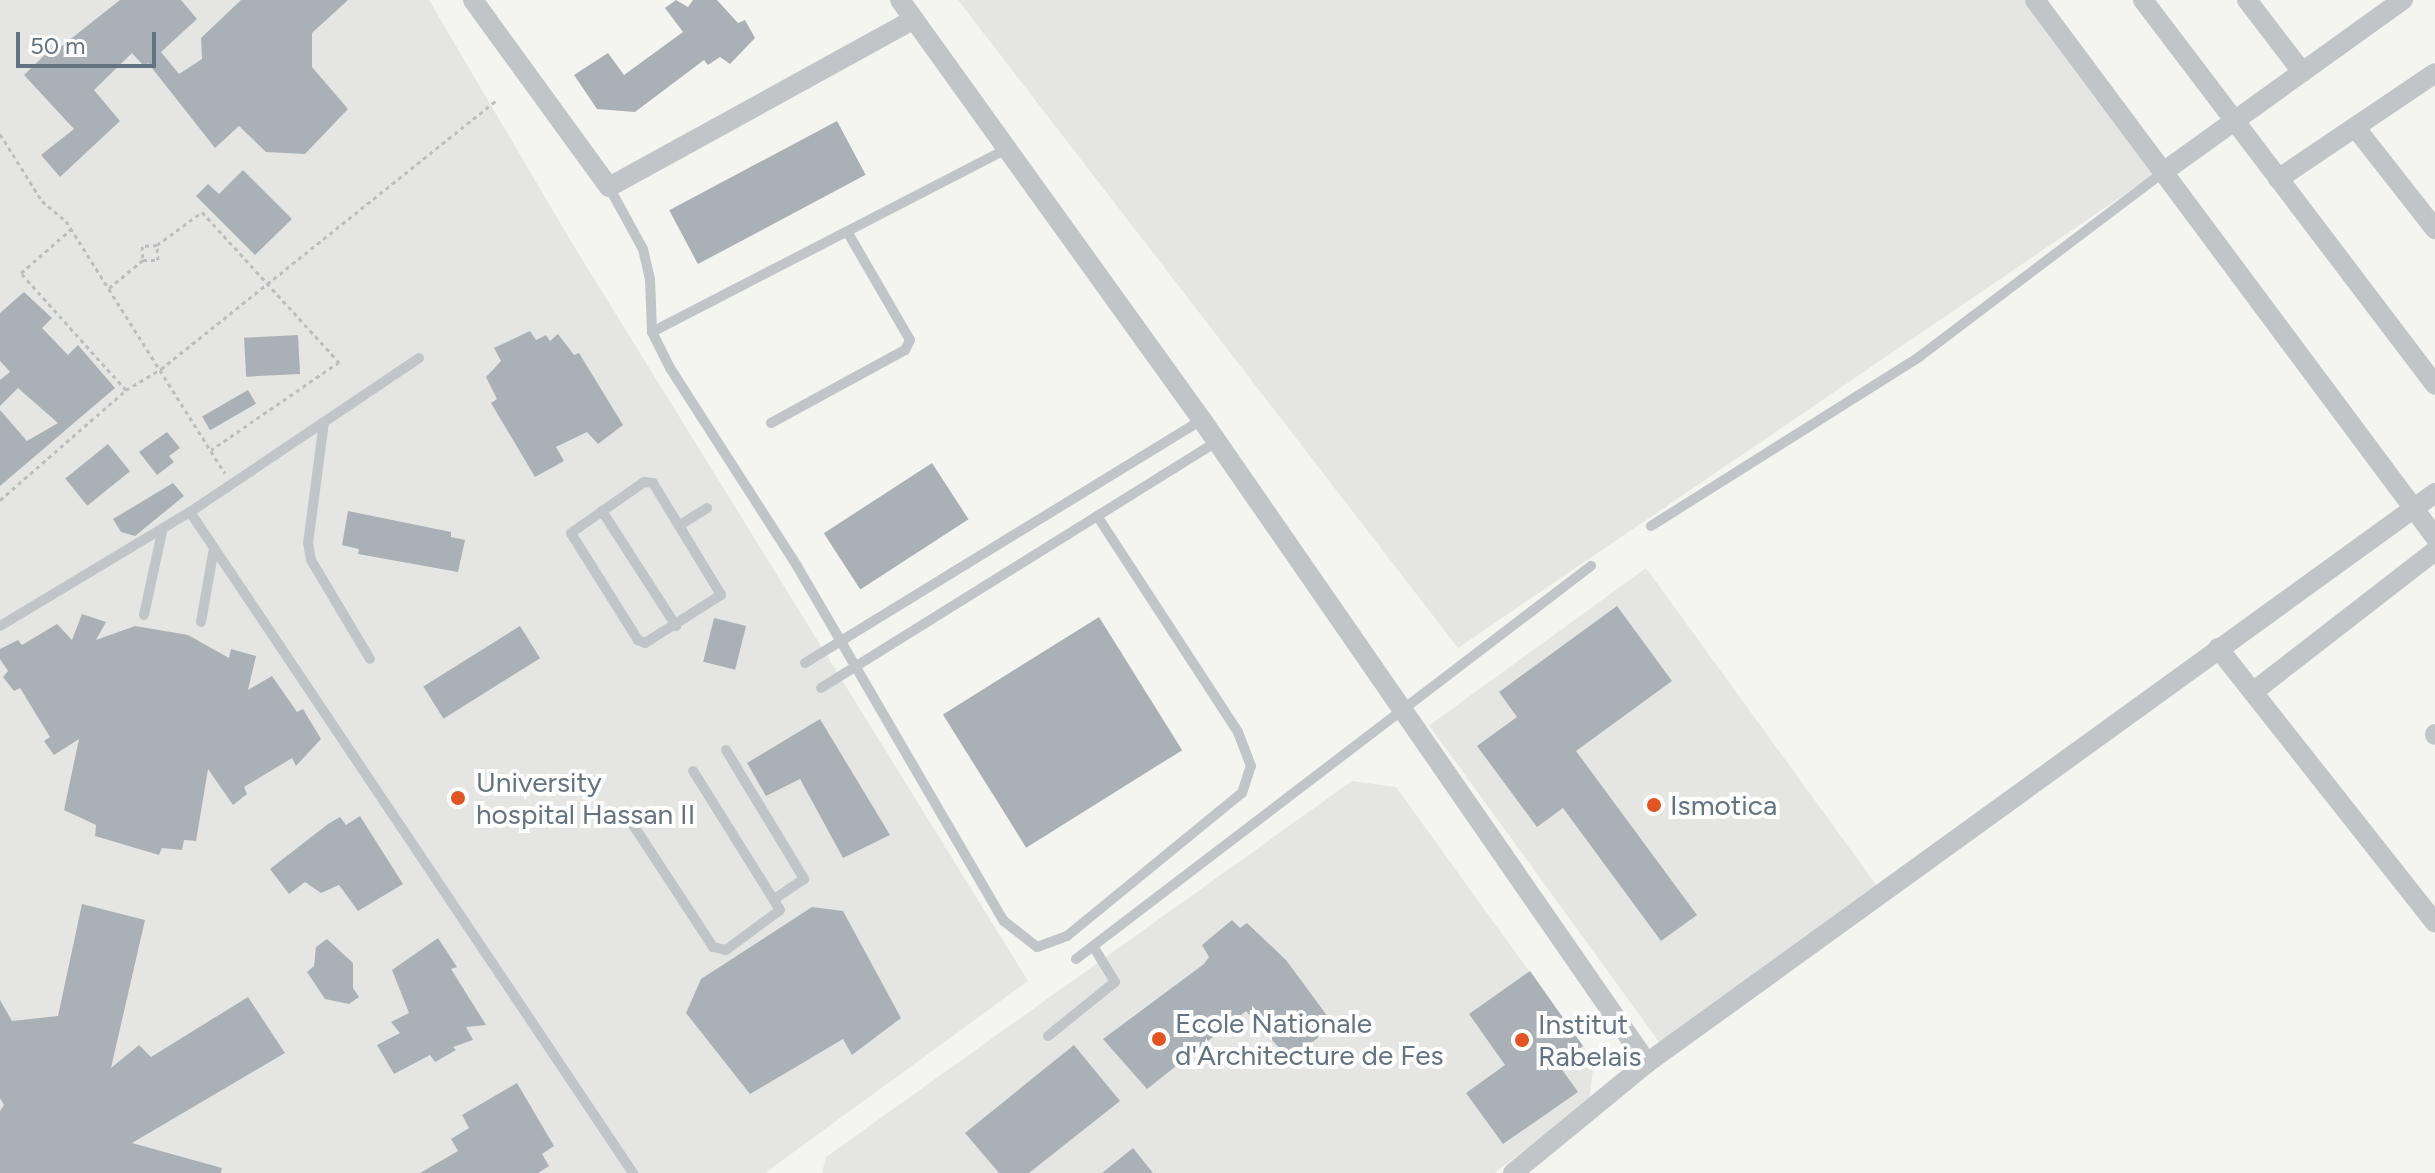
<!DOCTYPE html>
<html>
<head>
<meta charset="utf-8">
<style>
  body { margin:0 }
  #map { position:relative; width:2435px; height:1173px; overflow:hidden; background:#f4f4f0; font-family:Figtree,sans-serif }
  div>[style] { position:absolute }
  [style*='--x'] { left:calc(var(--x)*1px); top:calc(var(--y)*1px); width:calc(var(--w)*1px); rotate:calc(var(--a)*1deg) }
  .built>* { inset:0; background:#e5e6e4; transform-origin:0 0 }
  .building>* { inset:0; background:#aab1b6; transform-origin:0 0 }
  .path>* { height:3px; margin-top:-1.5px; transform-origin:0; background:repeating-linear-gradient(90deg,#bbbdbf 0 4px,transparent 0 8px) }
  .lane>* { height:10px; margin:-5px; padding:0 5px; transform-origin:5px; border-radius:5px; background:#c1c5c8 }
  .street>* { height:20px; margin:-10px; padding:0 10px; transform-origin:10px; border-radius:10px; background:#c1c5c8 }
  .dots>* { width:22px; height:22px; translate:-50% -50%; box-sizing:border-box; border:4px solid #fff; border-radius:50% }
  span { translate:-50% -50%; white-space:nowrap; text-align:center; line-height:1.15; -webkit-text-stroke:8px #fff; paint-order:stroke }
  .poi-label { font-size:28px; color:#637381 }
  .left { translate:0 -50%; text-align:left }
  .scale { position:absolute; left:16px; top:32px; width:140px; height:36px; box-sizing:border-box; border:4px solid #637381; border-top:0; padding-left:10px; font-size:24px; line-height:28px; white-space:nowrap; color:#637381; -webkit-text-stroke:6px #fff; paint-order:stroke }
</style>
</head>
<body>
<div id="map">
  <div class="built">
    <div style="clip-path:polygon(0 0,429px 0,572px 243px,1028px 981px,765px 1173px,0 1173px)"></div>
    <div style="clip-path:polygon(958px 0,2024px 0,2159px 171px,1458px 648px)"></div>
    <div style="left:1646px;top:568px;width:396px;height:268px;rotate:54deg"></div>
    <div style="clip-path:polygon(1352px 781px,1396px 787px,1594px 1061px,1589px 1102px,1494px 1173px,822px 1173px,826px 1157px)"></div>
  </div>
  <div class="building">
    <div style="clip-path:polygon(120px 0,181px 0,197px 19px,161px 52px,179px 74px,202px 59px,201px 38px,241px 0,348px 0,312px 33px,312px 67px,348px 109px,305px 154px,266px 152px,239px 126px,215px 148px,148px 63px,144px 66px,132px 53px,94px 90px,120px 121px,60px 177px,41px 155px,74px 129px,24px 75px,55px 45px,58px 49px)"></div>
    <div style="clip-path:polygon(676px 0,688px 7px,693px 0,717px 0,738px 23px,745px 20px,755px 38px,730px 64px,720px 57px,708px 65px,704px 60px,635px 112px,597px 109px,574px 75px,608px 53px,624px 75px,683px 32px,665px 8px)"></div>
    <div style="left:837px;top:121px;width:61px;height:190px;rotate:62deg"></div>
    <div style="clip-path:polygon(243px 170px,292px 219px,255px 255px,196px 196px,208px 184px,219px 194px)"></div>
    <div style="clip-path:polygon(24px 292px,52px 318px,42px 328px,68px 355px,78px 345px,115px 388px,0 486px,0 410px,27px 441px,58px 423px,18px 388px,0 406px,0 380px,10px 372px,0 361px,0 313px)"></div>
    <div style="clip-path:polygon(530px 331px,536px 340px,546px 335px,550px 341px,558px 334px,574px 355px,579px 353px,623px 425px,598px 444px,587px 432px,556px 447px,564px 461px,535px 477px,491px 403px,497px 399px,486px 377px,501px 361px,494px 348px)"></div>
    <div style="left:298px;top:335px;width:39px;height:54px;rotate:87deg"></div>
    <div style="left:248px;top:390px;width:16px;height:53px;rotate:60deg"></div>
    <div style="clip-path:polygon(167px 432px,180px 448px,169px 456px,174px 462px,157px 475px,139px 452px)"></div>
    <div style="left:108px;top:444px;width:35px;height:55px;rotate:51deg"></div>
    <div style="left:932px;top:463px;width:67px;height:129px;rotate:57deg"></div>
    <div style="clip-path:polygon(173px 483px,184px 496px,135px 536px,121px 532px,113px 519px)"></div>
    <div style="clip-path:polygon(348px 511px,451px 532px,451px 537px,465px 540px,458px 572px,358px 554px,359px 549px,342px 545px)"></div>
    <div style="clip-path:polygon(1617px 606px,1672px 681px,1576px 751px,1697px 915px,1661px 941px,1563px 808px,1537px 827px,1477px 746px,1517px 717px,1499px 692px)"></div>
    <div style="clip-path:polygon(82px 614px,106px 622px,96px 640px,135px 626px,188px 635px,229px 658px,231px 649px,256px 656px,248px 690px,272px 676px,297px 712px,303px 709px,321px 739px,296px 766px,292px 758px,244px 787px,247px 794px,233px 805px,208px 769px,196px 841px,184px 840px,182px 850px,162px 848px,159px 855px,95px 836px,96px 825px,64px 810px,79px 739px,54px 755px,44px 741px,50px 737px,20px 688px,14px 691px,3px 677px,8px 671px,0 659px,0 649px,18px 640px,22px 645px,57px 624px,72px 640px)"></div>
    <div style="left:1099px;top:617px;width:157px;height:184px;rotate:58deg"></div>
    <div style="left:714px;top:618px;width:33px;height:45px;rotate:14deg"></div>
    <div style="left:520px;top:626px;width:38px;height:114px;rotate:58deg"></div>
    <div style="clip-path:polygon(820px 719px,890px 835px,843px 858px,800px 779px,766px 796px,747px 763px)"></div>
    <div style="clip-path:polygon(360px 816px,403px 884px,358px 911px,339px 885px,321px 893px,305px 882px,289px 894px,270px 869px,328px 824px,340px 817px,346px 825px)"></div>
    <div style="clip-path:polygon(82px 904px,145px 920px,111px 1068px,139px 1045px,151px 1057px,248px 997px,285px 1053px,132px 1143px,222px 1168px,221px 1173px,0 1173px,0 1111px,4px 1105px,0 1098px,0 1000px,12px 1021px,58px 1016px)"></div>
    <div style="clip-path:polygon(812px 907px,843px 911px,901px 1018px,852px 1055px,843px 1039px,750px 1094px,686px 1013px,701px 979px)"></div>
    <div style="clip-path:polygon(1232px 920px,1240px 928px,1247px 923px,1286px 960px,1334px 1025px,1290px 1060px,1246px 1011px,1147px 1089px,1103px 1039px,1204px 964px,1209px 957px,1202px 945px)"></div>
    <div style="clip-path:polygon(438px 938px,457px 967px,451px 969px,486px 1025px,466px 1027px,473px 1040px,453px 1047px,456px 1050px,435px 1062px,430px 1055px,394px 1074px,377px 1045px,400px 1033px,391px 1022px,409px 1013px,392px 970px)"></div>
    <div style="clip-path:polygon(327px 939px,353px 963px,353px 988px,359px 997px,349px 1004px,325px 999px,307px 972px,314px 966px,316px 947px)"></div>
    <div style="clip-path:polygon(1530px 971px,1583px 1046px,1558px 1064px,1578px 1092px,1503px 1144px,1466px 1093px,1505px 1065px,1469px 1014px)"></div>
    <div style="clip-path:polygon(1074px 1045px,1120px 1101px,1029px 1173px,999px 1173px,965px 1133px)"></div>
    <div style="clip-path:polygon(517px 1083px,554px 1146px,542px 1154px,549px 1166px,538px 1173px,420px 1173px,458px 1151px,451px 1139px,469px 1128px,462px 1115px)"></div>
    <div style="clip-path:polygon(1133px 1148px,1153px 1173px,1102px 1173px)"></div>
  </div>
  <div class="path">
    <div style="--x:0;--y:134;--w:79;--a:57.9"></div>
    <div style="--x:42;--y:201;--w:31;--a:40"></div>
    <div style="--x:66;--y:221;--w:298;--a:57.8"></div>
    <div style="--x:157;--y:245;--w:56;--a:-36.3"></div>
    <div style="--x:202;--y:212;--w:203;--a:47.6"></div>
    <div style="--x:339;--y:362;--w:155;--a:145.5"></div>
    <div style="--x:109;--y:288;--w:44;--a:-39.5"></div>
    <div style="--x:143;--y:260;--w:15;--a:0"></div>
    <div style="--x:158;--y:260;--w:15;--a:-94"></div>
    <div style="--x:157;--y:245;--w:15;--a:176"></div>
    <div style="--x:142;--y:246;--w:14;--a:86"></div>
    <div style="--x:126;--y:390;--w:41;--a:-31"></div>
    <div style="--x:161;--y:369;--w:430;--a:-38.7"></div>
    <div style="--x:0;--y:500;--w:167;--a:-41.1"></div>
    <div style="--x:126;--y:390;--w:157;--a:-131.9"></div>
    <div style="--x:21;--y:273;--w:67;--a:-41.3"></div>
  </div>
  <div class="lane">
    <div style="--x:609;--y:187;--w:71;--a:61.3"></div>
    <div style="--x:643;--y:249;--w:31;--a:77"></div>
    <div style="--x:650;--y:279;--w:53;--a:87.8"></div>
    <div style="--x:652;--y:332;--w:40;--a:63.4"></div>
    <div style="--x:670;--y:368;--w:235;--a:57.3"></div>
    <div style="--x:797;--y:566;--w:411;--a:59.8"></div>
    <div style="--x:1004;--y:921;--w:42;--a:38.2"></div>
    <div style="--x:1037;--y:947;--w:32;--a:-20"></div>
    <div style="--x:1067;--y:936;--w:226;--a:-39.3"></div>
    <div style="--x:1242;--y:793;--w:28;--a:-72"></div>
    <div style="--x:1251;--y:766;--w:36;--a:-111"></div>
    <div style="--x:1238;--y:732;--w:258;--a:-123.1"></div>
    <div style="--x:652;--y:332;--w:401;--a:-27.3"></div>
    <div style="--x:324;--y:422;--w:122;--a:97.5"></div>
    <div style="--x:308;--y:543;--w:17;--a:80"></div>
    <div style="--x:311;--y:560;--w:115;--a:59.2"></div>
    <div style="--x:771;--y:423;--w:153;--a:-28.6"></div>
    <div style="--x:905;--y:350;--w:11;--a:-63"></div>
    <div style="--x:910;--y:340;--w:124;--a:-120.1"></div>
    <div style="--x:644;--y:482;--w:9;--a:6"></div>
    <div style="--x:653;--y:483;--w:131;--a:58.7"></div>
    <div style="--x:721;--y:595;--w:90;--a:147.7"></div>
    <div style="--x:645;--y:643;--w:8;--a:-157"></div>
    <div style="--x:638;--y:640;--w:126;--a:-122.1"></div>
    <div style="--x:571;--y:533;--w:89;--a:-34.9"></div>
    <div style="--x:602;--y:511;--w:137;--a:57.2"></div>
    <div style="--x:190;--y:512;--w:276;--a:-33.9"></div>
    <div style="--x:680;--y:525;--w:32;--a:-32"></div>
    <div style="--x:1651;--y:526;--w:317;--a:-32.2"></div>
    <div style="--x:1919;--y:357;--w:308;--a:-37.1"></div>
    <div style="--x:144;--y:615;--w:85;--a:-77.8"></div>
    <div style="--x:201;--y:622;--w:75;--a:-80"></div>
    <div style="--x:0;--y:626;--w:222;--a:-31"></div>
    <div style="--x:190;--y:512;--w:796;--a:56.17"></div>
    <div style="--x:805;--y:663;--w:465;--a:-31.5"></div>
    <div style="--x:821;--y:688;--w:465;--a:-31.9"></div>
    <div style="--x:726;--y:750;--w:151;--a:58.8"></div>
    <div style="--x:804;--y:879;--w:36;--a:146"></div>
    <div style="--x:626;--y:814;--w:159;--a:56.8"></div>
    <div style="--x:713;--y:947;--w:13;--a:13"></div>
    <div style="--x:726;--y:950;--w:67;--a:-36.5"></div>
    <div style="--x:780;--y:910;--w:164;--a:-122"></div>
    <div style="--x:1076;--y:959;--w:648;--a:-37.35"></div>
    <div style="--x:1048;--y:1036;--w:86;--a:-38.9"></div>
    <div style="--x:1115;--y:982;--w:42;--a:-121.4"></div>
  </div>
  <div class="street">
    <div style="--x:473;--y:0;--w:231;--a:54"></div>
    <div style="--x:609;--y:187;--w:348;--a:-28.8"></div>
    <div style="--x:900;--y:0;--w:517;--a:54.28"></div>
    <div style="--x:1202;--y:420;--w:782;--a:55.31"></div>
    <div style="--x:2035;--y:0;--w:670;--a:53.32"></div>
    <div style="--x:2143;--y:0;--w:483;--a:52.8"></div>
    <div style="--x:2247;--y:0;--w:91;--a:52.6"></div>
    <div style="--x:2355;--y:127;--w:130;--a:51.9"></div>
    <div style="--x:2166;--y:170;--w:292;--a:-35.7"></div>
    <div style="--x:2278;--y:179;--w:189;--a:-34"></div>
    <div style="--x:2218;--y:648;--w:350;--a:51.7"></div>
    <div style="--x:2253;--y:692;--w:230;--a:-37.8"></div>
    <div style="--x:2435;--y:734;--w:1;--a:90"></div>
    <div style="--x:1513;--y:1173;--w:173;--a:-39.4"></div>
    <div style="--x:1647;--y:1063;--w:973;--a:-35.88"></div>
  </div>
  <div class="dots">
    <div style="left:458px;top:798px;background:#e25422"></div>
    <div style="left:1654px;top:805px;background:#e25422"></div>
    <div style="left:1159px;top:1039px;background:#e25422"></div>
    <div style="left:1522px;top:1040px;background:#e25422"></div>
  </div>
  <div class="poi-label">
    <span class="left" style="left:476px;top:798px">University<br>hospital Hassan II</span>
    <span class="left" style="left:1670px;top:805px">Ismotica</span>
    <span class="left" style="left:1175px;top:1039px">Ecole Nationale<br>d'Architecture de Fes</span>
    <span class="left" style="left:1538px;top:1040px">Institut<br>Rabelais</span>
  </div>
  <div class="scale">50 m</div>
</div>
</body>
</html>
